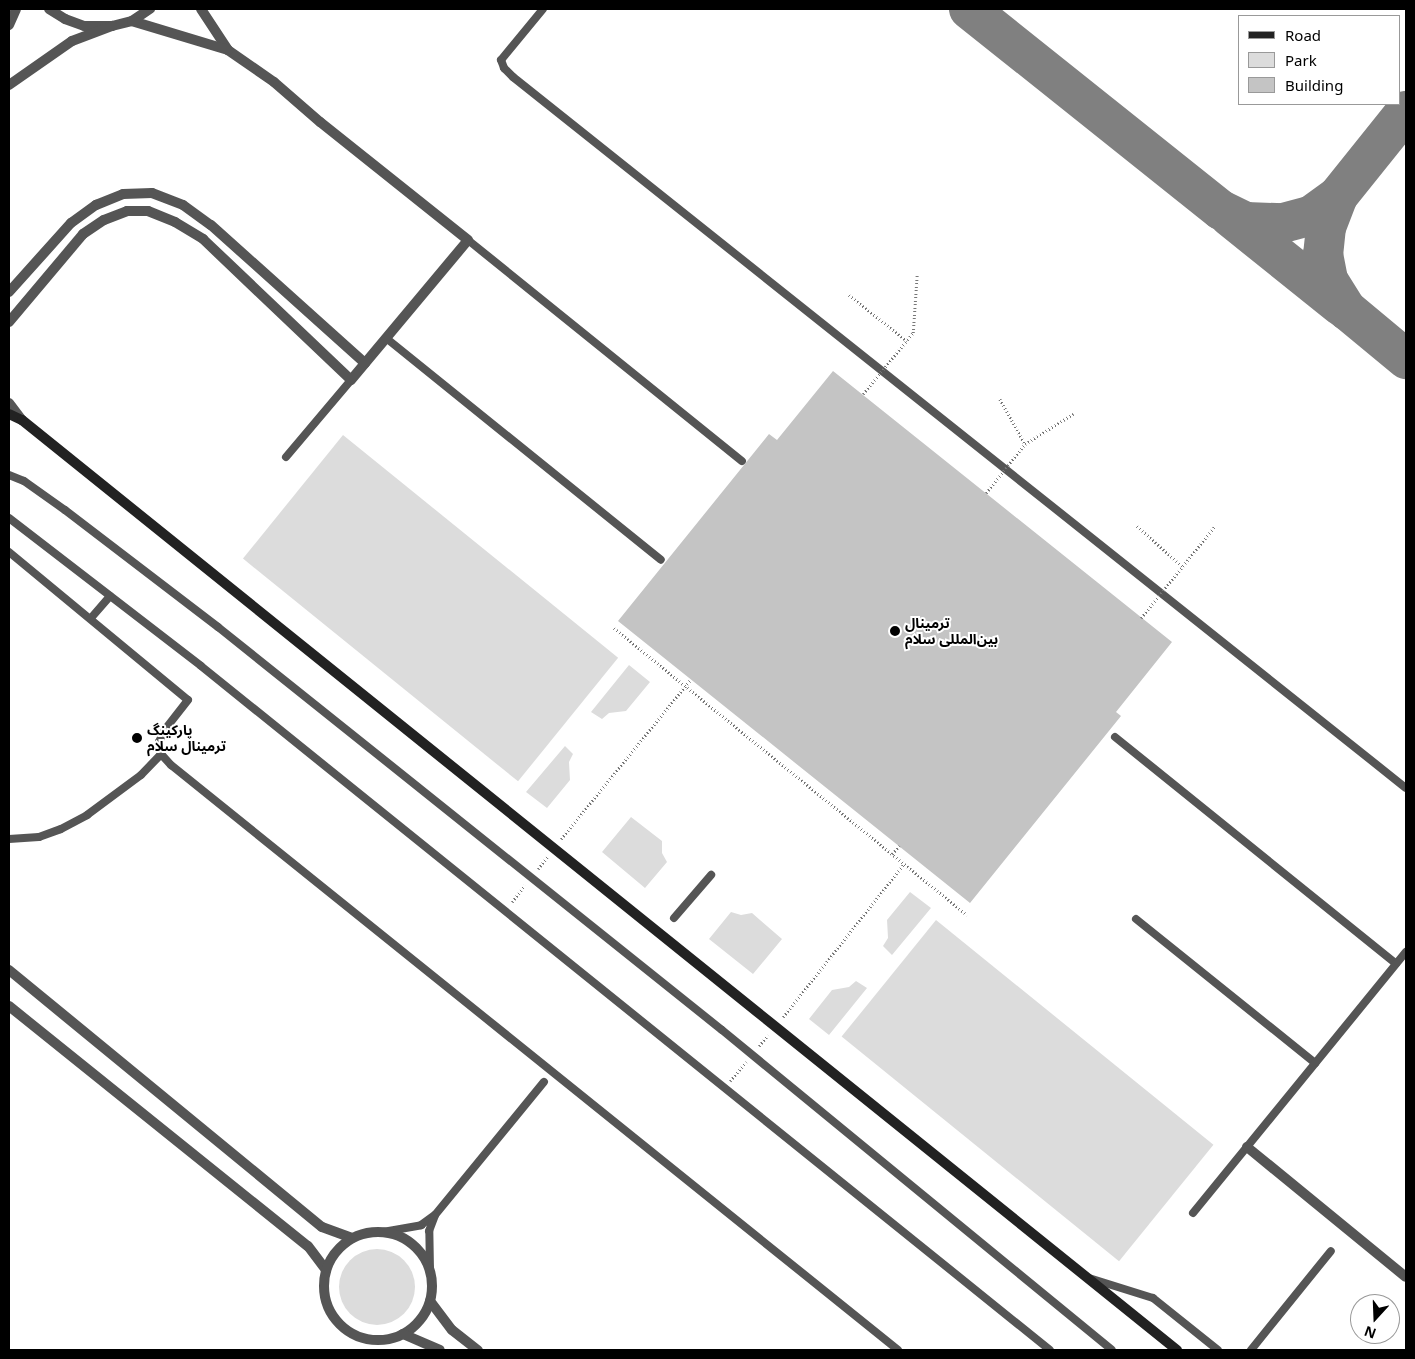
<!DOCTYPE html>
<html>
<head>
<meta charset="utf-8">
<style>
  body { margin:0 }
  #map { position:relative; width:1415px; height:1359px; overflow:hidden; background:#fff; font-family:"Noto Sans","Noto Sans Arabic",sans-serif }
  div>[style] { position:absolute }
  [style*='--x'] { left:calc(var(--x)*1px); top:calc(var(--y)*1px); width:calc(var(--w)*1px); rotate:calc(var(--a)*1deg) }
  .green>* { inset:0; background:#dcdcdc; transform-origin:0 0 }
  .round { border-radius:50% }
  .taxiway>* { height:40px; margin:-20px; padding:0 20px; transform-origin:20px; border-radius:20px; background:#808080 }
  .building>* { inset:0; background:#c4c4c4 }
  .path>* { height:2.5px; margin-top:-1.25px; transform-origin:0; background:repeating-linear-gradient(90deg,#777 0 1px,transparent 0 3.5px) }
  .lane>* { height:8px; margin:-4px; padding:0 4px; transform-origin:4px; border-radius:4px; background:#555 }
  .street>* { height:10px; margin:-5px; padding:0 5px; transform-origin:5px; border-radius:5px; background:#555 }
  .street>.ring { margin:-5px; padding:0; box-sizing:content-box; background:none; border:10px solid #555; border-radius:50% }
  .secondary>* { height:10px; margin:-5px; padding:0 5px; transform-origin:5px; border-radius:5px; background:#222 }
  .path-bridge>* { height:2.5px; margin-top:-1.25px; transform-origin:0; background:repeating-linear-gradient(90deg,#777 0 1px,transparent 0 3.5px) }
  .dots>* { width:14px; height:14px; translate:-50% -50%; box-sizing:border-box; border:2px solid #fff; border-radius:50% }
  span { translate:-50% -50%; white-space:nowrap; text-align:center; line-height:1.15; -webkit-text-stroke:4px #fff; paint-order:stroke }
  .poi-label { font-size:14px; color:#000; font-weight:700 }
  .left { translate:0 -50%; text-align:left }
  .frame { position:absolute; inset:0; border:10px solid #000; pointer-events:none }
  .legend { position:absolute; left:1238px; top:15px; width:162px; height:90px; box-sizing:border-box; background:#fff; border:1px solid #999; margin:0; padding:6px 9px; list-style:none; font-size:15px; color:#000 }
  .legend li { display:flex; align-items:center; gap:10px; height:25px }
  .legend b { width:25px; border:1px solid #999 }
  .north { position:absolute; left:1350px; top:1294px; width:50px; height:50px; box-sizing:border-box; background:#fff; border:1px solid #999; border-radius:50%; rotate:200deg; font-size:14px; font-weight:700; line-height:20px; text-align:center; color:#000 }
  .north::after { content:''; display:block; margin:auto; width:18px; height:22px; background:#000; clip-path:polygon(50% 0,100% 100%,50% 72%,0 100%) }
</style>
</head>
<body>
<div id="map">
  <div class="green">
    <div style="left:343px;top:435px;width:354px;height:159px;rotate:39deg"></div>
    <div style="clip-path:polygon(629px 665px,650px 682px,626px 711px,609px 713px,602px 719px,591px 712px)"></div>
    <div style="clip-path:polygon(565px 746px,573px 754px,569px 762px,570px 780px,547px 808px,526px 792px)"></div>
    <div style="clip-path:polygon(631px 817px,662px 841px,662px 853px,667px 862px,645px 888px,602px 852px)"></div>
    <div style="clip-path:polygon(910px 892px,931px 908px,892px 955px,883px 946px,888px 938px,887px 920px)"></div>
    <div style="clip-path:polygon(731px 912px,741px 915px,752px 913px,782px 939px,753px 974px,709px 939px)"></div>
    <div style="left:936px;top:920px;width:357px;height:150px;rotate:39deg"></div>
    <div style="clip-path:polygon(856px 981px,867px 988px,829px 1035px,809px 1019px,832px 990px,849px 987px)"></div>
    <div class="round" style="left:339px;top:1249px;width:76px;height:76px"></div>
  </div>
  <div class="taxiway">
    <div style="--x:969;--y:9;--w:322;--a:38.6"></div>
    <div style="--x:1221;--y:210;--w:28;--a:26"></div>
    <div style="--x:1246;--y:222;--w:37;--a:2"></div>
    <div style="--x:1283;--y:223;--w:30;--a:-15"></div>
    <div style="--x:1312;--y:215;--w:32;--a:-36"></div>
    <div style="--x:1338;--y:196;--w:109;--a:-51.3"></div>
    <div style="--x:1338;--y:196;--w:33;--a:111"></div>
    <div style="--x:1326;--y:227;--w:27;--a:96"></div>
    <div style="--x:1323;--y:254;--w:26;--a:79"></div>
    <div style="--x:1328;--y:280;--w:36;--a:58"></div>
    <div style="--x:1347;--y:310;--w:77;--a:39.7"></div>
    <div style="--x:1230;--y:217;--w:142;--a:38.7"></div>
  </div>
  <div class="building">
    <div style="clip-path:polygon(833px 371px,1172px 642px,1116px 712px,1121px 716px,970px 903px,618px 621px,769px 434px,777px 440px)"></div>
  </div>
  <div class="path">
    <div style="--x:849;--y:295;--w:74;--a:38.4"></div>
    <div style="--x:1000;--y:399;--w:51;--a:60.9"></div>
    <div style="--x:1137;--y:526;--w:62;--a:41.7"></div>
    <div style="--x:614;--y:628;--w:455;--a:39.1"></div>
    <div style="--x:561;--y:839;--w:206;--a:-50.9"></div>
    <div style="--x:892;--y:854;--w:11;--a:-49"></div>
    <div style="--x:538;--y:869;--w:15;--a:-53"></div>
    <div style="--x:512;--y:902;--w:21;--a:-53"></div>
    <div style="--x:783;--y:1017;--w:195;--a:-51.7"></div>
    <div style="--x:759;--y:1046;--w:14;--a:-51"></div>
    <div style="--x:730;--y:1081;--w:25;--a:-50"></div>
  </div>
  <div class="lane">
    <div style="--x:543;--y:9;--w:66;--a:129.5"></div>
    <div style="--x:501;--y:60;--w:9;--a:69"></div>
    <div style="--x:504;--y:68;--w:13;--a:45"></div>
    <div style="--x:513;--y:77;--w:1141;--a:38.53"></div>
    <div style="--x:468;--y:240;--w:352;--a:38.9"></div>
    <div style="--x:386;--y:338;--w:353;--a:38.9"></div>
    <div style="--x:286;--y:457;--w:101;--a:-49.8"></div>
    <div style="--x:9;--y:475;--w:16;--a:22"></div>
    <div style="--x:24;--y:481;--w:50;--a:35.3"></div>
    <div style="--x:65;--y:510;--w:193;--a:37.4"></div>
    <div style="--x:218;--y:627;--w:645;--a:38.65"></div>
    <div style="--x:722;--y:1030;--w:504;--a:39.37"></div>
    <div style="--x:9;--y:518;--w:242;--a:37.6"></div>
    <div style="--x:201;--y:666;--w:1090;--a:38.86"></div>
    <div style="--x:9;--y:552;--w:232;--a:39.6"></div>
    <div style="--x:188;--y:700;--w:37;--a:128"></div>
    <div style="--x:165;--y:729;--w:14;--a:115"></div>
    <div style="--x:159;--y:742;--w:12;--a:81"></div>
    <div style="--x:161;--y:754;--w:15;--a:48"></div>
    <div style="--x:171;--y:765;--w:933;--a:38.82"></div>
    <div style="--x:91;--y:618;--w:29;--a:-49"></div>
    <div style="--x:1115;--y:737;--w:361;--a:38.9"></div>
    <div style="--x:9;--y:839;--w:30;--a:-4"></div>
    <div style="--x:39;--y:837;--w:23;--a:-20"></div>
    <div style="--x:61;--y:829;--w:30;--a:-28"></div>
    <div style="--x:87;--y:815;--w:67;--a:-36.5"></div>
    <div style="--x:141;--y:775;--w:29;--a:-46"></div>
    <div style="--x:674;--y:918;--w:57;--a:-49.3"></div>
    <div style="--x:1136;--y:919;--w:230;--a:38.8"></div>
    <div style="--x:1193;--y:1213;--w:337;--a:-50.8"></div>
    <div style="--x:383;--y:1232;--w:39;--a:-10"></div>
    <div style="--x:421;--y:1225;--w:17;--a:-36"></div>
    <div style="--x:435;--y:1215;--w:172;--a:-50.7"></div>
    <div style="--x:430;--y:1270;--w:39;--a:-91"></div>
    <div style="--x:429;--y:1231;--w:17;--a:-69"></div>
    <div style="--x:1089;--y:1278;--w:67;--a:17.4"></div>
    <div style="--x:1153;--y:1298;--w:83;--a:38.7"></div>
    <div style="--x:1251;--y:1350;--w:127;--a:-51.1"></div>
  </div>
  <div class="street">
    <div style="--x:49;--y:9;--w:19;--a:32"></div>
    <div style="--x:65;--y:19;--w:20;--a:20"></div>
    <div style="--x:84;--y:26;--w:28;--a:0"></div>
    <div style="--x:112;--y:26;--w:21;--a:-14"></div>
    <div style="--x:132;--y:21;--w:22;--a:-34"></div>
    <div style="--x:201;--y:9;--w:49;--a:56.6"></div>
    <div style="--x:9;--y:25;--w:17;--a:-66"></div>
    <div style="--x:9;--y:85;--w:77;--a:-34.9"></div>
    <div style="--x:72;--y:41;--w:43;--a:-20.6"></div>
    <div style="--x:9;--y:292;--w:93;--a:-48.1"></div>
    <div style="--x:71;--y:223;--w:31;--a:-36"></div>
    <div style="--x:96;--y:205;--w:29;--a:-22"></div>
    <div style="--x:123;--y:194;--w:29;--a:-2"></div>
    <div style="--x:152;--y:193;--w:33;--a:21"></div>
    <div style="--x:183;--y:205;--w:34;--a:36"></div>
    <div style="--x:211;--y:225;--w:207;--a:41.9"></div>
    <div style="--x:9;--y:322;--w:115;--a:-49.9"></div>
    <div style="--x:83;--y:234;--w:25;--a:-34"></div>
    <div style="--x:104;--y:220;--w:25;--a:-21"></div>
    <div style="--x:127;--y:211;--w:21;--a:0"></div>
    <div style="--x:148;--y:211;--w:29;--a:22"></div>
    <div style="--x:175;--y:222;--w:33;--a:31"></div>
    <div style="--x:203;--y:239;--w:204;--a:43.6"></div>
    <div style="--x:351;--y:380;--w:182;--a:-50.1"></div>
    <div style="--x:468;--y:240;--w:189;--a:-141.4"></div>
    <div style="--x:320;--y:122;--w:61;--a:-139"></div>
    <div style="--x:274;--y:82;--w:56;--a:-145.2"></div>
    <div style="--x:228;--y:50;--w:100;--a:-163.2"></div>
    <div style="--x:9;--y:403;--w:21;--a:53"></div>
    <div style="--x:9;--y:970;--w:405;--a:39.4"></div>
    <div style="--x:322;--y:1227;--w:32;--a:20"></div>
    <div style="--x:9;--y:1006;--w:383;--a:38.8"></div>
    <div style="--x:308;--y:1246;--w:30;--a:53"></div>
    <div style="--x:1247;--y:1147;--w:205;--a:39.3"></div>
    <div class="ring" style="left:324px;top:1232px;width:98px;height:98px"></div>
    <div style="--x:430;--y:1301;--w:36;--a:53"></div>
    <div style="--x:452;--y:1330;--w:33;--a:38"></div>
    <div style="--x:403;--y:1334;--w:40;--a:23.4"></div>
  </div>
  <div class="secondary">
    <div style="--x:9;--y:414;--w:14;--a:25"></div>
    <div style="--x:22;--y:420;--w:1483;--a:38.84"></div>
  </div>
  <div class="path-bridge">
    <div style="--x:863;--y:394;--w:79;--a:-50.7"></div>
    <div style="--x:913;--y:333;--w:59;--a:-86.1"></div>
    <div style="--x:986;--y:493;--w:63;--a:-51.5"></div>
    <div style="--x:1025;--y:444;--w:57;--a:-32"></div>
    <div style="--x:1141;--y:618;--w:118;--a:-51.2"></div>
  </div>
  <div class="dots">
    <div style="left:895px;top:631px;background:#000"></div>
    <div style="left:137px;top:738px;background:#000"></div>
  </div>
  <div class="poi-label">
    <span class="left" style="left:905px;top:631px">ترمینال<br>بین‌المللی سلام</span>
    <span class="left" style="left:147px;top:738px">پارکینگ<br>ترمینال سلام</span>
  </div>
  <div class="frame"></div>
  <ul class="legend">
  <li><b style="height:6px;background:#222"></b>Road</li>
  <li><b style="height:14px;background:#dcdcdc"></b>Park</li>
  <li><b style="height:14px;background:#c4c4c4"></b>Building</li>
  </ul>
  <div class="north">N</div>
</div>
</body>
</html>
